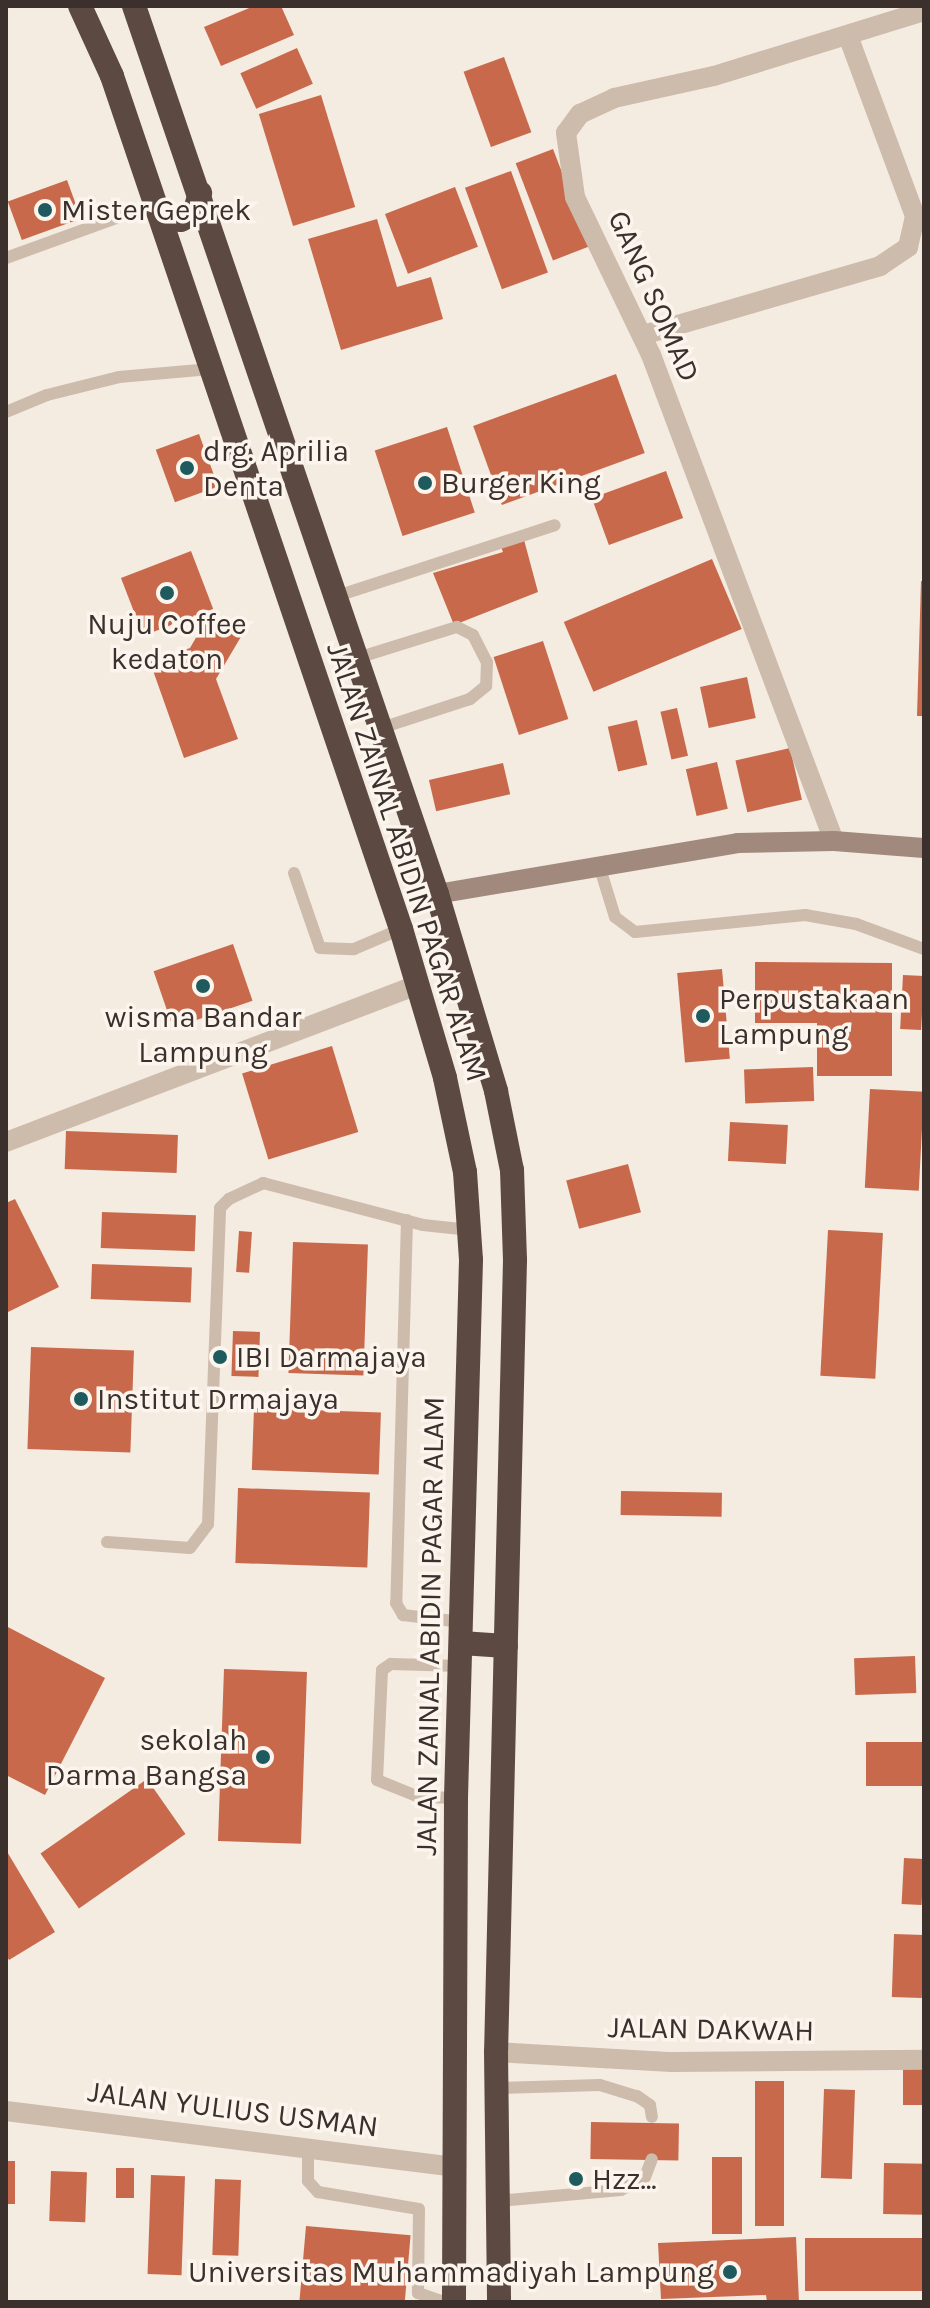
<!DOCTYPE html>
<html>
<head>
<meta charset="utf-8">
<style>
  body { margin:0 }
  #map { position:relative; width:930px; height:2308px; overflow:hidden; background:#f4ebe1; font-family:Karla,sans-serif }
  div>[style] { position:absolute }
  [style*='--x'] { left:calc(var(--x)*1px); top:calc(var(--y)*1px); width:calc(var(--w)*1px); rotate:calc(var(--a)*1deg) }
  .building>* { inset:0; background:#c8694b; transform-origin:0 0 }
  .lane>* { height:12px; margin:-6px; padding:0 6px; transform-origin:6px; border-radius:6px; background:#cdbbac }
  .street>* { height:20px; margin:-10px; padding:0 10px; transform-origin:10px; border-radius:10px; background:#cdbbac }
  .secondary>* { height:20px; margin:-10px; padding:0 10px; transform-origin:10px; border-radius:10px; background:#a18a7d }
  .highway>* { height:24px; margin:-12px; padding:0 12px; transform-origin:12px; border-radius:12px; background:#5c4a42 }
  .dots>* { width:22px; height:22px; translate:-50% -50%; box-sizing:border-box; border:4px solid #fbf5ee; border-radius:50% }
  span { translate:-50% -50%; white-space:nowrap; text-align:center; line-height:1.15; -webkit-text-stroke:7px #fbf5ee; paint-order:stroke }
  .poi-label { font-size:30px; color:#3b302b }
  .left { translate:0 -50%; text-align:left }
  .right { translate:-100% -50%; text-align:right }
  .street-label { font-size:30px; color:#3b302b }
  .frame { position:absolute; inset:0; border:8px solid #3b302b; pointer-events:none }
</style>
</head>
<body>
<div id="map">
  <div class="building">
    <div style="clip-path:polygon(254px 6px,281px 6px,294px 35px,221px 66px,204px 27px)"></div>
    <div style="left:297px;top:48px;width:39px;height:62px;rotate:66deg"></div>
    <div style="left:504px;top:57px;width:80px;height:43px;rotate:70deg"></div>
    <div style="left:321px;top:95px;width:117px;height:65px;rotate:73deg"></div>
    <div style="left:553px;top:149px;width:104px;height:40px;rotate:69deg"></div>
    <div style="left:511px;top:171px;width:108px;height:49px;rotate:70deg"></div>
    <div style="left:67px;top:180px;width:41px;height:63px;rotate:70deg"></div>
    <div style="left:455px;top:187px;width:64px;height:75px;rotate:69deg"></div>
    <div style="clip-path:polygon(377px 219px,397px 287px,431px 277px,443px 319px,341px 350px,308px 239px)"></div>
    <div style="left:616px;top:374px;width:84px;height:152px;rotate:70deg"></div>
    <div style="left:447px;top:427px;width:90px;height:76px;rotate:72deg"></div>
    <div style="left:199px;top:434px;width:56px;height:46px;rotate:70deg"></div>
    <div style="left:666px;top:471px;width:50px;height:79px;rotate:70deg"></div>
    <div style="clip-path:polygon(523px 536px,538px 592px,454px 625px,433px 573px,503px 552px,499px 542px)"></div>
    <div style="left:191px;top:551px;width:62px;height:75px;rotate:69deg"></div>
    <div style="left:712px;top:559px;width:76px;height:161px;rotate:67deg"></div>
    <div style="clip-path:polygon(921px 581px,924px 581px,924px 716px,917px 716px)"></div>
    <div style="clip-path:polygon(209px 615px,242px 635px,216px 679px,238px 739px,184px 758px,150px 662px,190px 648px)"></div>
    <div style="left:543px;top:641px;width:82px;height:52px;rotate:72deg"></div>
    <div style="left:747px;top:677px;width:42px;height:48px;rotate:78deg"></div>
    <div style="left:677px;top:708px;width:49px;height:17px;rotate:77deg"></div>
    <div style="left:637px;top:720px;width:46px;height:30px;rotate:77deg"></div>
    <div style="left:790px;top:748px;width:53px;height:56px;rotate:77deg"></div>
    <div style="left:717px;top:762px;width:48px;height:32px;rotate:77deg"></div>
    <div style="left:503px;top:763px;width:32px;height:76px;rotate:77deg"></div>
    <div style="left:233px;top:944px;width:60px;height:84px;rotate:71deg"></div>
    <div style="clip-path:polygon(755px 962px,892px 963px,892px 1076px,817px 1076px,817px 1023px,755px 1023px)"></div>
    <div style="left:722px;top:969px;width:90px;height:45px;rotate:85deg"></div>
    <div style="left:903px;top:975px;width:21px;height:54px;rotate:3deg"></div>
    <div style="left:332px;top:1046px;width:90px;height:94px;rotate:73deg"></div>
    <div style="left:813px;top:1067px;width:34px;height:69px;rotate:88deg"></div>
    <div style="left:870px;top:1089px;width:54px;height:99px;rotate:3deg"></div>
    <div style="left:730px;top:1122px;width:58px;height:39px;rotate:3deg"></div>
    <div style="left:66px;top:1131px;width:112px;height:38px;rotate:2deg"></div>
    <div style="left:628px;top:1164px;width:50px;height:64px;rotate:75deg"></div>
    <div style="clip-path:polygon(15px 1199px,59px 1287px,6px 1313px,6px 1203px)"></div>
    <div style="left:102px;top:1212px;width:94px;height:36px;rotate:2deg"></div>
    <div style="left:828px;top:1230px;width:55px;height:146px;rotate:3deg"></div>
    <div style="left:239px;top:1231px;width:13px;height:41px;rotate:4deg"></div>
    <div style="left:293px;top:1242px;width:75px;height:131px;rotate:2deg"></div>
    <div style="left:92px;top:1264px;width:100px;height:35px;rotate:2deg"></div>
    <div style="left:233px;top:1331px;width:27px;height:45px;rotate:2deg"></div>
    <div style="left:31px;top:1347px;width:103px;height:102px;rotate:2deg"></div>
    <div style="left:254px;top:1408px;width:127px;height:62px;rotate:2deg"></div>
    <div style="left:238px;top:1488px;width:132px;height:75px;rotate:2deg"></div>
    <div style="left:621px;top:1491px;width:101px;height:24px;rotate:1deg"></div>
    <div style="clip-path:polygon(6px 1626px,105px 1678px,45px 1795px,6px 1775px)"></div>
    <div style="left:915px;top:1656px;width:37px;height:61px;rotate:88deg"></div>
    <div style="left:224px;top:1669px;width:83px;height:172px;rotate:2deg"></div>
    <div style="left:924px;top:1742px;width:44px;height:58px;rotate:90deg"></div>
    <div style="left:147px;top:1779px;width:67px;height:130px;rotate:55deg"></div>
    <div style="clip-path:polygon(6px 1850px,55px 1932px,9px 1960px,6px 1955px)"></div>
    <div style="left:904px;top:1858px;width:20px;height:46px;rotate:3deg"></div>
    <div style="left:894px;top:1934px;width:30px;height:63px;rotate:2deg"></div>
    <div style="left:903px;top:2069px;width:21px;height:36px"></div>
    <div style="left:755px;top:2081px;width:29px;height:145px"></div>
    <div style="left:824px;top:2089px;width:31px;height:89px;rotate:2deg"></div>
    <div style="left:591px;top:2122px;width:88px;height:37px;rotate:1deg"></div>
    <div style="left:712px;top:2157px;width:30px;height:77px"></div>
    <div style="left:6px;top:2161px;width:9px;height:43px"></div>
    <div style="left:884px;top:2163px;width:40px;height:51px;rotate:1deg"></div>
    <div style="left:116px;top:2168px;width:18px;height:30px"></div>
    <div style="left:51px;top:2171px;width:36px;height:50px;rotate:2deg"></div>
    <div style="left:151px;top:2175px;width:34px;height:99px;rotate:2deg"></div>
    <div style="left:215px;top:2179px;width:26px;height:76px;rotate:2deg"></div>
    <div style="left:306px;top:2226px;width:105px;height:76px;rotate:5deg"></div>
    <div style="clip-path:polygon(796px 2237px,799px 2302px,767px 2302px,766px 2295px,661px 2299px,658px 2243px)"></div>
    <div style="left:805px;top:2238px;width:119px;height:53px"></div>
  </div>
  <div class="lane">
    <div style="--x:6;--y:258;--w:158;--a:-19.9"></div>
    <div style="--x:6;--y:412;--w:44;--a:-22.5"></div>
    <div style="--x:47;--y:395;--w:74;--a:-14"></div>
    <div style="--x:119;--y:377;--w:92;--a:-5"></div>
    <div style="--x:334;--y:597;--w:232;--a:-18"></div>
    <div style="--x:354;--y:659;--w:108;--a:-17.3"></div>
    <div style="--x:457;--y:627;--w:18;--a:27"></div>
    <div style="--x:473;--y:635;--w:30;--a:63"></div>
    <div style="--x:487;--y:662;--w:24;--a:92"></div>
    <div style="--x:486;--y:686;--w:21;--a:141"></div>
    <div style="--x:470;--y:699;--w:97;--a:161.9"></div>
    <div style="--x:599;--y:865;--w:54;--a:72.9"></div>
    <div style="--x:615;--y:917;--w:25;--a:37"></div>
    <div style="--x:635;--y:932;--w:171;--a:-5.7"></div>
    <div style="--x:805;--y:915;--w:52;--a:10"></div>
    <div style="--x:856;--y:924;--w:72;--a:20.2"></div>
    <div style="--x:294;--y:873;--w:79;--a:70.9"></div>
    <div style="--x:320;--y:948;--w:34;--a:2"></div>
    <div style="--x:354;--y:949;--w:51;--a:-23.1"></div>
    <div style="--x:407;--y:1220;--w:383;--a:91.6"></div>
    <div style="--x:396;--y:1603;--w:14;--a:60"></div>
    <div style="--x:403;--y:1615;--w:59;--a:6.8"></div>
    <div style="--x:107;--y:1542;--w:83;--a:4.1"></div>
    <div style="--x:190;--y:1548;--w:30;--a:-53"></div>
    <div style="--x:208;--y:1524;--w:316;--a:-87.8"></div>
    <div style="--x:220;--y:1208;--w:13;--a:-45"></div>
    <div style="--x:229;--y:1199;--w:38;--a:-25"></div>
    <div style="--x:263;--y:1183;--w:165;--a:14.7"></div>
    <div style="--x:423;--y:1225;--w:47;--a:6.1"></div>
    <div style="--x:456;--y:1798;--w:37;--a:-178"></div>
    <div style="--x:419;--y:1797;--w:45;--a:-158"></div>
    <div style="--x:377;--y:1780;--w:110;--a:-87.4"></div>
    <div style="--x:382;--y:1670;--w:11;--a:-34"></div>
    <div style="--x:391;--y:1664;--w:69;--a:1.7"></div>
    <div style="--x:496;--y:2088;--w:104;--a:-1.7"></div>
    <div style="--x:600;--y:2085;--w:39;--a:17"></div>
    <div style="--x:637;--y:2096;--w:16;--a:35"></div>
    <div style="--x:650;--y:2105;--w:12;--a:81"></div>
    <div style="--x:308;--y:2149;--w:32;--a:90"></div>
    <div style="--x:308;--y:2181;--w:15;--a:48"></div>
    <div style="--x:318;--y:2192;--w:102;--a:9.6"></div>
    <div style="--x:419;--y:2209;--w:84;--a:90.7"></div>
    <div style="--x:418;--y:2293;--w:28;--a:19"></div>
    <div style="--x:498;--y:2201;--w:123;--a:-5.1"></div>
    <div style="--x:621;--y:2190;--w:27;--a:-28"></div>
    <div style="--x:645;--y:2177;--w:19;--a:-69"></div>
  </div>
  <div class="street">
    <div style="--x:643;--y:335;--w:247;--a:-16.2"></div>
    <div style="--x:880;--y:266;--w:34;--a:-34"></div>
    <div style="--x:908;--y:247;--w:32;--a:-77"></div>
    <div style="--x:915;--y:216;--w:192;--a:-110.4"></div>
    <div style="--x:834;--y:841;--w:519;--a:-110.63"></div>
    <div style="--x:651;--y:355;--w:175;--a:-115.7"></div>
    <div style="--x:575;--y:197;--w:65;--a:-98"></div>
    <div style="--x:566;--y:133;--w:24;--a:-54"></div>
    <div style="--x:580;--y:114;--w:38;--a:-25"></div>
    <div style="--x:614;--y:98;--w:102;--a:-12.4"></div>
    <div style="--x:714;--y:76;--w:220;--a:-17.2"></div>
    <div style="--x:6;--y:1142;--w:441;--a:-20.9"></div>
    <div style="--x:496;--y:2052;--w:176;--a:3.3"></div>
    <div style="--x:672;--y:2062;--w:252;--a:-0.5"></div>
    <div style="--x:6;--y:2111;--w:450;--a:7.1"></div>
  </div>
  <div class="secondary">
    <div style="--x:437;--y:894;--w:305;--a:-9.6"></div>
    <div style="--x:738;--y:843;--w:96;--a:-1.2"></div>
    <div style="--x:834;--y:841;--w:90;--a:4.4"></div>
  </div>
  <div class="highway">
    <div style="--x:80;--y:6;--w:77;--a:65.4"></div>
    <div style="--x:112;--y:76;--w:901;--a:71.28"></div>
    <div style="--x:401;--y:929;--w:155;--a:73.5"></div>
    <div style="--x:445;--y:1078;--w:96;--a:78"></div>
    <div style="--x:465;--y:1172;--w:88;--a:86.1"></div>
    <div style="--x:471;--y:1260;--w:538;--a:91.6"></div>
    <div style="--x:456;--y:1798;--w:504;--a:90.23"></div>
    <div style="--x:134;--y:6;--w:938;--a:71.16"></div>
    <div style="--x:437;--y:894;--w:206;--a:73.3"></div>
    <div style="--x:496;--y:1091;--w:81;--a:78.6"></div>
    <div style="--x:512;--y:1170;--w:90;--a:88.1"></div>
    <div style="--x:515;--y:1260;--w:792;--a:91.37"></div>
    <div style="--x:496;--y:2052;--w:250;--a:89.3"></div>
    <div style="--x:156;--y:208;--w:15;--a:42"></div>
    <div style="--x:167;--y:218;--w:14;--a:8"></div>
    <div style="--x:181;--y:220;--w:15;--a:-28"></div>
    <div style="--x:194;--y:213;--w:21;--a:-73"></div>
    <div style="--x:461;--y:1643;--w:45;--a:3.8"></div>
  </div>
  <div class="dots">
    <div style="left:45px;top:210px;background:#1f5a5e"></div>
    <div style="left:187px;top:468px;background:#1f5a5e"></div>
    <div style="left:425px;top:483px;background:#1f5a5e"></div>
    <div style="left:167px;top:593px;background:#1f5a5e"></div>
    <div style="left:203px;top:986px;background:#1f5a5e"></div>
    <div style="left:703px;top:1016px;background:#1f5a5e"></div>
    <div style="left:220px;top:1357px;background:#1f5a5e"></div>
    <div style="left:81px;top:1399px;background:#1f5a5e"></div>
    <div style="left:263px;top:1757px;background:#1f5a5e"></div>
    <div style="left:576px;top:2179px;background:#1f5a5e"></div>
    <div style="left:730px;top:2272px;background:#1f5a5e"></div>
  </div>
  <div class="poi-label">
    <span class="left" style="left:61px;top:210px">Mister Geprek</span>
    <span class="left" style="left:203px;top:468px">drg. Aprilia<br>Denta</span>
    <span class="left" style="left:441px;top:483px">Burger King</span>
    <span style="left:167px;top:641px">Nuju Coffee<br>kedaton</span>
    <span class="left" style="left:719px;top:1016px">Perpustakaan<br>Lampung</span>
    <span style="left:203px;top:1034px">wisma Bandar<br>Lampung</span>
    <span class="left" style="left:236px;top:1357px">IBI Darmajaya</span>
    <span class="left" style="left:97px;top:1399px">Institut Drmajaya</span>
    <span class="right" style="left:247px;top:1757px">sekolah<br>Darma Bangsa</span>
    <span class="left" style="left:592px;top:2179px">Hzz...</span>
    <span class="right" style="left:714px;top:2272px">Universitas Muhammadiyah Lampung</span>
  </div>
  <div class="street-label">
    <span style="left:654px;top:296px;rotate:66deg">GANG SOMAD</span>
    <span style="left:407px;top:862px;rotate:72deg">JALAN ZAINAL ABIDIN PAGAR ALAM</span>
    <span style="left:430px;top:1626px;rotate:-89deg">JALAN ZAINAL ABIDIN PAGAR ALAM</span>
    <span style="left:711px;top:2029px;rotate:1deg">JALAN DAKWAH</span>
    <span style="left:233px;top:2109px;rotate:7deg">JALAN YULIUS USMAN</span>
  </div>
  <div class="frame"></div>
</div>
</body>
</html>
